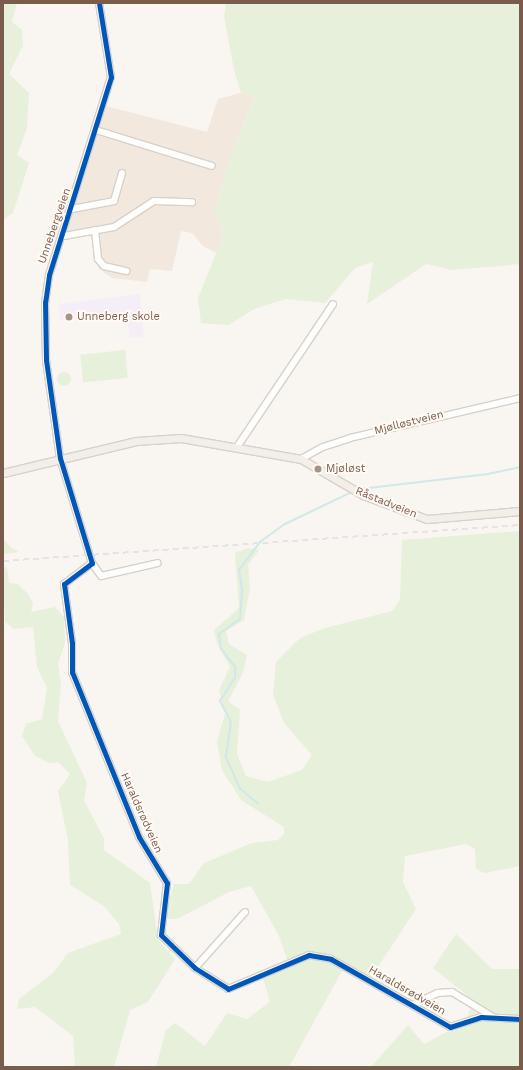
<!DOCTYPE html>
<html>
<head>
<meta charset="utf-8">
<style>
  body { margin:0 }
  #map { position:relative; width:523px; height:1070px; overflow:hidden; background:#f9f5f0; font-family:"Work Sans",sans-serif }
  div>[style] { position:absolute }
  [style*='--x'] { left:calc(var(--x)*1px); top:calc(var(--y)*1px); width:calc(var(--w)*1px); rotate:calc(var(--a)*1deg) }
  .residential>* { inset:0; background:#f2e8de }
  .education>* { inset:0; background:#f6eef6 }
  .green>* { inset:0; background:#e7f0db; transform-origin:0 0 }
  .round { border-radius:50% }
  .stream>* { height:1.5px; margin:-0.75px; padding:0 0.75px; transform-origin:0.75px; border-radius:0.75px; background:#d0e8ea }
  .roads { filter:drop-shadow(1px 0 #d7d1cb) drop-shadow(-1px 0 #d7d1cb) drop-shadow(0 1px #d7d1cb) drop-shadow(0 -1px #d7d1cb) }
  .minor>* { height:6px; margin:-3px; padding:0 3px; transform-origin:3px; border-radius:3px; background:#fefefd }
  .major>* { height:7px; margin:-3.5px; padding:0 3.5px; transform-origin:3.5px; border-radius:3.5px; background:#f3eee8 }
  .rail>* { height:1.5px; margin-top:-0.75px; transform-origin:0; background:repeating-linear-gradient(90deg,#e6e3e7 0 6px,transparent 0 10px) }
  .cycleway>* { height:5px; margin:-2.5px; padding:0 2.5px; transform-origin:2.5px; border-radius:2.5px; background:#0057b8 }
  .dots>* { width:11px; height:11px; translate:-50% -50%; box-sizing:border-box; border:2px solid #fffaf3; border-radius:50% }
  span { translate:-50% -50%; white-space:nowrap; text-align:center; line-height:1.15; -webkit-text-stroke:4px #fffaf3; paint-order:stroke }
  .street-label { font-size:11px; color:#7a5c4d }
  .poi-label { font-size:11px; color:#7a5c4d }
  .left { translate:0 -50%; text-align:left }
  .frame { position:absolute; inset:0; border:4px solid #7a5c4d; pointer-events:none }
</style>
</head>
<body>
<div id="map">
  <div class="residential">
    <div style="clip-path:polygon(241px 93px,255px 96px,228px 165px,215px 211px,224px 234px,217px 253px,203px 246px,192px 233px,181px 231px,172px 271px,150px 269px,147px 282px,112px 278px,98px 268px,91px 234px,67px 232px,106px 106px,207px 132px,218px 99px)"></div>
  </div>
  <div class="education">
    <div style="clip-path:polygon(140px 294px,144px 337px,130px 338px,127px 319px,134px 318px,132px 309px,125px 313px,60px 320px,59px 304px)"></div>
  </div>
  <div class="green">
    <div style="clip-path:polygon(3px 3px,17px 3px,12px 22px,22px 30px,23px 45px,9px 74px,29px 93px,27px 128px,17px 155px,29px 163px,13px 213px,3px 220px)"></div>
    <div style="clip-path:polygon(226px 3px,520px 3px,520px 264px,452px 270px,426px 264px,367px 304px,373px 262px,355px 268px,325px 303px,286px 299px,254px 309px,229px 325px,201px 323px,198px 298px,224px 234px,215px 211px,228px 165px,255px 97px,241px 93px,234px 70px,224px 16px)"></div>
    <div style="left:125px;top:350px;width:28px;height:45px;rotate:84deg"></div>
    <div class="round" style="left:57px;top:372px;width:14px;height:14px"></div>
    <div style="clip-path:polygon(520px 531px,520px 866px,485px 873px,476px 869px,475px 849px,466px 844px,405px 856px,403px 882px,416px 909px,370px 979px,342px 971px,289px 1067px,156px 1067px,166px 1030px,175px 1023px,205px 1046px,227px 1013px,247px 1019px,270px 1002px,263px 978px,288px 961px,279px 936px,251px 886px,229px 892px,177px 919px,164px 919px,174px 884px,189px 884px,204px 863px,252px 843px,278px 840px,284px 834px,284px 827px,241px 800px,222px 770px,217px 741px,225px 714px,219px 690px,230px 667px,217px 643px,214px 630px,239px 608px,235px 553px,248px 548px,259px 550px,248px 565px,250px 588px,244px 620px,226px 631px,229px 644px,247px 655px,243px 673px,228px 701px,240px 710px,237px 754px,246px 776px,268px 782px,302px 770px,312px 755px,284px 723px,273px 694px,276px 662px,300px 638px,325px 628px,392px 611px,400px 600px,402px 540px)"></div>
    <div style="clip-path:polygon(3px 539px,12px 548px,19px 552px,3px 554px)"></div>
    <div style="clip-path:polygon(7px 567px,9px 583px,18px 584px,28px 594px,33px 604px,31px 612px,55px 607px,64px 617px,65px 643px,58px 664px,61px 684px,58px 721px,87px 783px,84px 800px,104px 839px,104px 850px,150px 883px,158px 940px,175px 959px,148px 1002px,130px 1010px,114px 1067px,75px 1067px,73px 1036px,35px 1007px,17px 1009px,19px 999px,53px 973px,68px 953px,121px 934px,119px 924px,104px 906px,70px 885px,68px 840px,58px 791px,70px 774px,58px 762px,49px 763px,35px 756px,22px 736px,26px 724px,42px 719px,47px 688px,37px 667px,33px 627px,14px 629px,5px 622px,3px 568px)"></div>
    <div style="clip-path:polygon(456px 934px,492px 969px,520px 969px,520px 1067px,371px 1067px,408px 1025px,424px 1044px,466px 1022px,473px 1000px,433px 968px)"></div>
  </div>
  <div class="stream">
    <div style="--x:360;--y:489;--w:129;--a:-6.7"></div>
    <div style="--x:488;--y:474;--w:33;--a:-12"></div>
    <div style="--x:258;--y:804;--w:23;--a:-140"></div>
    <div style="--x:240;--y:789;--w:35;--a:-114"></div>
    <div style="--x:226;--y:757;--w:35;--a:-82"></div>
    <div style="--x:231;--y:722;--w:24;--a:-118"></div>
    <div style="--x:220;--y:701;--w:27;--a:-57"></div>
    <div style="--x:235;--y:678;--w:11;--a:-90"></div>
    <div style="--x:235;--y:667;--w:23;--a:-128"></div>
    <div style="--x:221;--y:649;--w:15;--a:-98"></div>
    <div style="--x:219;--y:634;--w:26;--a:-36"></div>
    <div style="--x:240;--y:619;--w:30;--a:-86"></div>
    <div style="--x:242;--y:589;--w:19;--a:-99"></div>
    <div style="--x:239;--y:570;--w:35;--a:-53"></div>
    <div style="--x:260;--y:542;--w:31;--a:-36"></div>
    <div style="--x:285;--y:524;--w:74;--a:-25.5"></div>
  </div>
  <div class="roads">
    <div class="minor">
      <div style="--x:99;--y:3;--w:75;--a:80.8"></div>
      <div style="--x:111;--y:77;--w:207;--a:107.4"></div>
      <div style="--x:49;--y:275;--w:27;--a:98"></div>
      <div style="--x:45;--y:302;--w:58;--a:89"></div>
      <div style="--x:46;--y:360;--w:99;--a:81.9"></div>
      <div style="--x:60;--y:458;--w:110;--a:73.1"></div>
      <div style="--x:92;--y:563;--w:35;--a:143"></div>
      <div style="--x:64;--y:584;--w:60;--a:82.3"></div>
      <div style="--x:72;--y:643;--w:29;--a:90"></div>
      <div style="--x:72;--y:672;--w:178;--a:67.9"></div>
      <div style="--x:139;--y:837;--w:54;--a:58.7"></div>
      <div style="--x:167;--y:883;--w:52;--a:96.6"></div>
      <div style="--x:161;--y:935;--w:47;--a:44.1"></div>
      <div style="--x:195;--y:968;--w:39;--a:32"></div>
      <div style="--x:228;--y:989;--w:88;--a:-22.8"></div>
      <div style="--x:309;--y:955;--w:22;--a:10"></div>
      <div style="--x:331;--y:959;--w:137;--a:29.7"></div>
      <div style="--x:450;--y:1027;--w:33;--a:-18"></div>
      <div style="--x:481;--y:1017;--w:39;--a:3"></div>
      <div style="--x:96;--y:130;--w:121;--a:17.2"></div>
      <div style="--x:72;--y:209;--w:43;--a:-10.8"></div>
      <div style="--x:114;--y:201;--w:29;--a:-74"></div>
      <div style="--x:95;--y:230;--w:29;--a:84"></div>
      <div style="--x:98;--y:259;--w:9;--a:49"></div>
      <div style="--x:104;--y:266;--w:23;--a:13"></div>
      <div style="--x:64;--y:236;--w:51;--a:-10.2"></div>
      <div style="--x:114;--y:227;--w:48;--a:-33"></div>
      <div style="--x:154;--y:201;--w:38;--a:2"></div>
      <div style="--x:237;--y:447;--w:172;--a:-56.1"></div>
      <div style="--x:301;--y:459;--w:25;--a:-29"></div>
      <div style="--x:323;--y:447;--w:28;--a:-18"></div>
      <div style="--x:350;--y:438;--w:175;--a:-13.2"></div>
      <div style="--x:92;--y:563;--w:16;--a:55"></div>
      <div style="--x:101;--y:576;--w:58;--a:-12.8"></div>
      <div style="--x:195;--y:968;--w:75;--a:-48.2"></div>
      <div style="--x:414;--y:1004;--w:26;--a:-25"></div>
      <div style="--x:438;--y:993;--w:14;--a:-4"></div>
      <div style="--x:452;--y:992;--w:48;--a:31.4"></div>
    </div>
    <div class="major">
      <div style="--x:3;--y:473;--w:137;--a:-13.5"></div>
      <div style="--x:136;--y:441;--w:45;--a:-3.8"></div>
      <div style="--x:181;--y:438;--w:122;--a:9.9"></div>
      <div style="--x:301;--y:459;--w:72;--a:30.1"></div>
      <div style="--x:363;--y:495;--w:68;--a:20.6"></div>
      <div style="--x:427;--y:519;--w:93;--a:-4.9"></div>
    </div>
  </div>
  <div class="rail">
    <div style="--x:3;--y:561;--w:518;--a:-3.98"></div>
  </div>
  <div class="cycleway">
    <div style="--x:99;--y:3;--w:75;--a:80.8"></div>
    <div style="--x:111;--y:77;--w:207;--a:107.4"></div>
    <div style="--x:49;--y:275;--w:27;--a:98"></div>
    <div style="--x:45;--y:302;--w:58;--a:89"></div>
    <div style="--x:46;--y:360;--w:99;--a:81.9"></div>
    <div style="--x:60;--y:458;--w:110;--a:73.1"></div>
    <div style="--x:92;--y:563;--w:35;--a:143"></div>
    <div style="--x:64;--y:584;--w:60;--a:82.3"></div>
    <div style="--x:72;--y:643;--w:29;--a:90"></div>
    <div style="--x:72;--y:672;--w:178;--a:67.9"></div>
    <div style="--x:139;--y:837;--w:54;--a:58.7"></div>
    <div style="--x:167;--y:883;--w:52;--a:96.6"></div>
    <div style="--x:161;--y:935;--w:47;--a:44.1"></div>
    <div style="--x:195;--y:968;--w:39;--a:32"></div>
    <div style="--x:228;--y:989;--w:88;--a:-22.8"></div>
    <div style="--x:309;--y:955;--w:22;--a:10"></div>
    <div style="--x:331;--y:959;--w:137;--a:29.7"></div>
    <div style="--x:450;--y:1027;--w:33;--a:-18"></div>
    <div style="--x:481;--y:1017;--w:39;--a:3"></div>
  </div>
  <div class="dots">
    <div style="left:69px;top:317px;background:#a69286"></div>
    <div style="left:318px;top:469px;background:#a69286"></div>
  </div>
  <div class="street-label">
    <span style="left:55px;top:226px;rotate:-71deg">Unnebergveien</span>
    <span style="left:409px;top:423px;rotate:-14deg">Mjølløstveien</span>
    <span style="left:386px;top:503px;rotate:22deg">Råstadveien</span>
    <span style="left:141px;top:813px;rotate:66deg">Haraldsrødveien</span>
    <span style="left:407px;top:991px;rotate:30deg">Haraldsrødveien</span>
  </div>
  <div class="poi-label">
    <span class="left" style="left:77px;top:317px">Unneberg skole</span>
    <span class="left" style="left:326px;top:469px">Mjøløst</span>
  </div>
  <div class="frame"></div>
</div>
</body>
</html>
